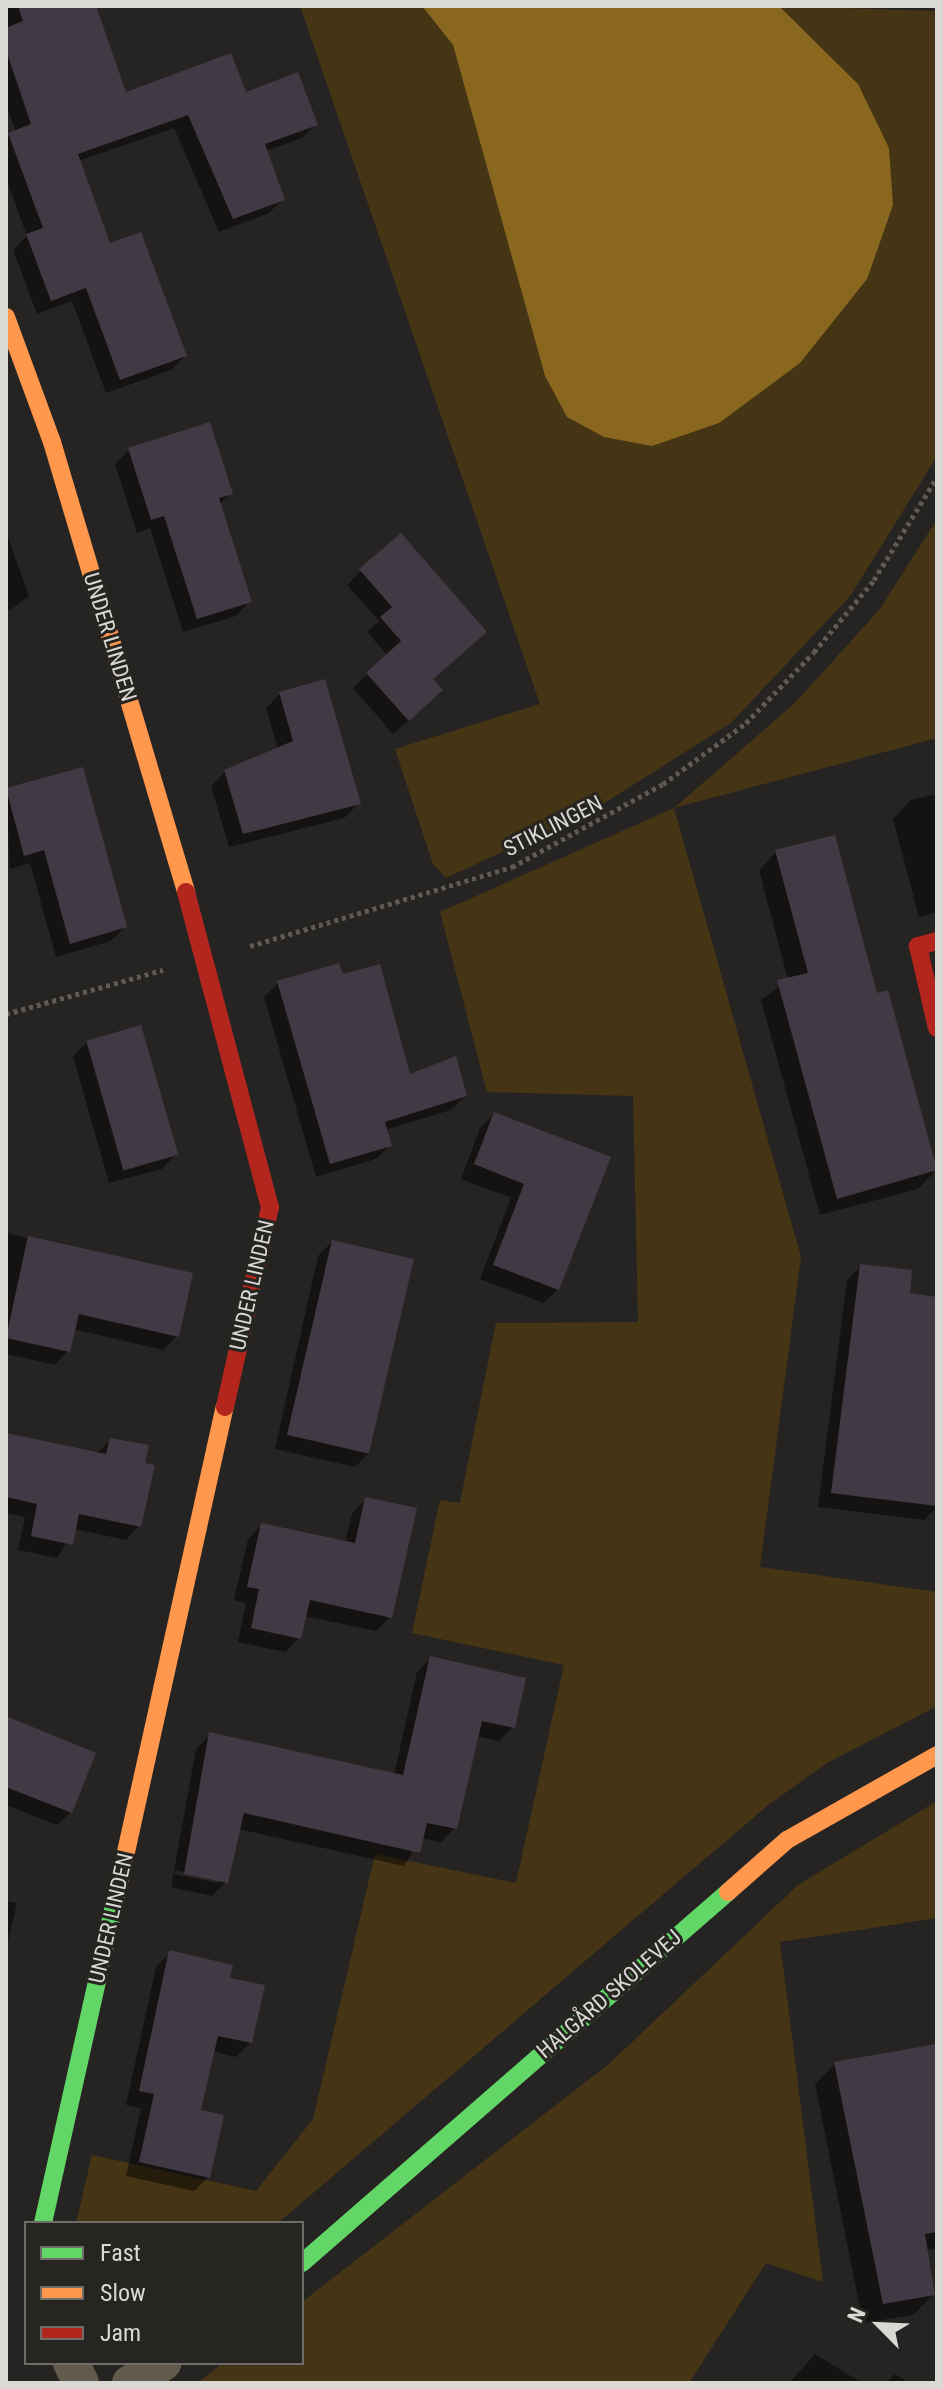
<!DOCTYPE html>
<html>
<head>
<meta charset="utf-8">
<style>
  body { margin:0 }
  #map { position:relative; width:943px; height:2389px; overflow:hidden; background:#262422; font-family:"Roboto Condensed",sans-serif }
  div>[style] { position:absolute }
  [style*='--x'] { left:calc(var(--x)*1px); top:calc(var(--y)*1px); width:calc(var(--w)*1px); rotate:calc(var(--a)*1deg) }
  .green>* { inset:0; background:#463515 }
  .water>* { inset:0; background:#89671f }
  .shadow>* { inset:0; background:#0007 }
  .building>* { inset:0; background:#413a45; transform-origin:0 0 }
  .path>* { height:5px; margin-top:-2.5px; transform-origin:0; background:repeating-linear-gradient(90deg,#5f5a52 0 4px,transparent 0 8px) }
  .street>* { height:36px; margin:-18px; padding:0 18px; transform-origin:18px; border-radius:18px; background:#625a4b }
  .fast>* { height:18px; margin:-9px; padding:0 9px; transform-origin:9px; border-radius:9px; background:#63d668 }
  .slow>* { height:18px; margin:-9px; padding:0 9px; transform-origin:9px; border-radius:9px; background:#ff974d }
  .jam>* { height:18px; margin:-9px; padding:0 9px; transform-origin:9px; border-radius:9px; background:#b3261e }
  span { translate:-50% -50%; white-space:nowrap; text-align:center; line-height:1.15; -webkit-text-stroke:6px #272521; paint-order:stroke }
  .street-label { font-size:22px; color:#dad9d6 }
  .frame { position:absolute; inset:0; border:8px solid #dad9d6; pointer-events:none }
  .legend { position:absolute; left:24px; top:2221px; width:280px; height:144px; box-sizing:border-box; background:#272521; border:2px solid #6f6d69; margin:0; padding:10px 14px; list-style:none; font-size:24px; color:#dad9d6 }
  .legend li { display:flex; align-items:center; gap:16px; height:40px }
  .legend b { width:40px; border:2px solid #6f6d69 }
  .north { position:absolute; left:839px; top:2285px; width:80px; height:80px; -webkit-text-stroke:6px #272521; paint-order:stroke; rotate:294deg; font-size:22px; font-weight:700; line-height:32px; text-align:center; color:#dad9d6 }
  .north::after { content:''; display:block; margin:auto; width:28px; height:36px; background:#dad9d6; clip-path:polygon(50% 0,100% 100%,50% 72%,0 100%) }
</style>
</head>
<body>
<div id="map">
  <div class="green">
    <div style="clip-path:polygon(300px 6px,422px 6px,453px 45px,545px 376px,567px 417px,858px 84px,779px 6px,937px 11px,937px 456px,851px 595px,731px 723px,595px 809px,446px 878px,433px 864px,395px 749px,540px 704px)"></div>
    <div style="clip-path:polygon(937px 519px,937px 738px,674px 808px,801px 1257px,760px 1567px,937px 1592px,937px 1706px,827px 1763px,767px 1806px,278px 2223px,76px 2223px,92px 2155px,256px 2191px,313px 2119px,375px 1854px,516px 1883px,564px 1665px,412px 1633px,440px 1500px,460px 1503px,496px 1323px,638px 1322px,633px 1096px,487px 1092px,440px 912px,674px 808px,794px 704px,880px 609px)"></div>
    <div style="clip-path:polygon(937px 1801px,937px 1918px,780px 1942px,823px 2282px,766px 2263px,689px 2383px,197px 2383px,223px 2363px,302px 2363px,302px 2302px,609px 2064px,798px 1885px)"></div>
  </div>
  <div class="water">
    <div style="clip-path:polygon(422px 6px,779px 6px,858px 84px,889px 148px,893px 205px,867px 279px,800px 363px,719px 423px,652px 446px,604px 437px,567px 417px,545px 376px,453px 45px)"></div>
  </div>
  <div class="shadow">
    <div style="clip-path:polygon(6px 6px,94px 6px,125px 94px,245px 94px,316px 124px,302px 138px,266px 151px,283px 199px,269px 213px,219px 232px,174px 128px,78px 161px,108px 246px,185px 356px,171px 370px,106px 393px,72px 301px,37px 314px,13px 250px,27px 236px,6px 178px,6px 138px,16px 132px,6px 104px)"></div>
    <div style="clip-path:polygon(129px 450px,231px 493px,219px 505px,250px 601px,236px 616px,183px 632px,150px 528px,137px 533px,115px 464px)"></div>
    <div style="clip-path:polygon(6px 532px,29px 596px,6px 613px)"></div>
    <div style="clip-path:polygon(361px 571px,484px 632px,432px 679px,427px 704px,393px 734px,353px 688px,387px 655px,367px 632px,379px 621px,347px 585px)"></div>
    <div style="clip-path:polygon(280px 694px,358px 804px,344px 818px,229px 847px,211px 786px,226px 771px,278px 749px,266px 708px)"></div>
    <div style="clip-path:polygon(81px 769px,125px 927px,111px 941px,56px 957px,30px 863px,10px 869px,6px 790px)"></div>
    <div style="clip-path:polygon(937px 794px,937px 912px,919px 917px,893px 819px,911px 800px)"></div>
    <div style="clip-path:polygon(776px 852px,875px 995px,887px 992px,935px 1171px,918px 1189px,820px 1215px,761px 1000px,788px 980px,759px 870px)"></div>
    <div style="clip-path:polygon(342px 977px,409px 1077px,465px 1096px,451px 1110px,385px 1130px,390px 1145px,376px 1159px,316px 1177px,264px 997px,278px 983px)"></div>
    <div style="clip-path:polygon(87px 1042px,176px 1154px,162px 1169px,109px 1183px,73px 1056px)"></div>
    <div style="clip-path:polygon(494px 1114px,608px 1158px,558px 1289px,543px 1303px,480px 1279px,511px 1198px,461px 1179px,480px 1128px)"></div>
    <div style="clip-path:polygon(6px 1233px,191px 1275px,177px 1336px,163px 1350px,73px 1329px,68px 1351px,55px 1365px,6px 1354px)"></div>
    <div style="clip-path:polygon(332px 1242px,369px 1453px,355px 1467px,275px 1449px,318px 1256px)"></div>
    <div style="clip-path:polygon(861px 1266px,907px 1295px,937px 1299px,937px 1507px,924px 1520px,818px 1507px,847px 1280px)"></div>
    <div style="clip-path:polygon(6px 1435px,96px 1454px,110px 1440px,139px 1526px,126px 1540px,74px 1529px,57px 1558px,18px 1550px,25px 1517px,6px 1513px)"></div>
    <div style="clip-path:polygon(366px 1499px,390px 1617px,376px 1631px,304px 1616px,299px 1638px,285px 1652px,238px 1642px,246px 1603px,234px 1600px,248px 1539px,262px 1525px,345px 1543px,352px 1514px)"></div>
    <div style="clip-path:polygon(evenodd,431px 1658px,513px 1727px,499px 1741px,476px 1736px,455px 1828px,441px 1842px,421px 1838px,404px 1866px,238px 1829px,226px 1882px,212px 1896px,171px 1887px,196px 1749px,210px 1735px,394px 1775px,417px 1672px,431px 1658px,175px 1870px,219px 1879px,219px 1883px,174px 1874px,175px 1870px)"></div>
    <div style="clip-path:polygon(6px 1718px,71px 1812px,57px 1825px,6px 1805px)"></div>
    <div style="clip-path:polygon(6px 1901px,17px 1903px,6px 1950px)"></div>
    <div style="clip-path:polygon(170px 1953px,228px 1980px,251px 2042px,236px 2057px,212px 2051px,199px 2111px,208px 2177px,194px 2191px,126px 2176px,141px 2108px,126px 2105px,156px 1967px)"></div>
    <div style="clip-path:polygon(937px 2046px,937px 2248px,925px 2250px,933px 2295px,913px 2315px,863px 2323px,815px 2084px,835px 2064px)"></div>
    <div style="clip-path:polygon(815px 2354px,862px 2383px,789px 2383px)"></div>
    <div style="clip-path:polygon(895px 2374px,909px 2383px,886px 2383px)"></div>
  </div>
  <div class="building">
    <div style="clip-path:polygon(18px 6px,96px 6px,126px 92px,231px 53px,246px 92px,298px 72px,318px 125px,265px 144px,285px 200px,233px 219px,188px 115px,78px 154px,110px 243px,141px 232px,187px 356px,120px 380px,86px 288px,51px 301px,26px 234px,43px 228px,8px 133px,31px 124px,6px 50px,6px 28px,23px 21px)"></div>
    <div style="clip-path:polygon(210px 422px,233px 494px,219px 498px,252px 602px,197px 619px,164px 516px,151px 520px,128px 448px)"></div>
    <div style="clip-path:polygon(401px 533px,487px 632px,433px 679px,443px 690px,409px 721px,366px 673px,401px 641px,380px 617px,392px 607px,359px 569px)"></div>
    <div style="clip-path:polygon(325px 679px,361px 804px,243px 834px,224px 770px,293px 741px,279px 692px)"></div>
    <div style="clip-path:polygon(83px 767px,127px 927px,70px 944px,44px 850px,24px 856px,6px 788px)"></div>
    <div style="clip-path:polygon(835px 835px,877px 993px,888px 990px,937px 1170px,837px 1199px,777px 980px,808px 973px,775px 850px)"></div>
    <div style="clip-path:polygon(339px 963px,343px 974px,380px 964px,410px 1074px,456px 1056px,467px 1096px,385px 1122px,392px 1146px,330px 1164px,277px 981px)"></div>
    <div style="left:141px;top:1025px;width:135px;height:57px;rotate:74deg"></div>
    <div style="clip-path:polygon(494px 1112px,611px 1157px,559px 1290px,493px 1265px,524px 1184px,474px 1164px)"></div>
    <div style="clip-path:polygon(28px 1236px,193px 1273px,179px 1337px,79px 1314px,70px 1352px,6px 1338px)"></div>
    <div style="left:332px;top:1240px;width:84px;height:200px;rotate:13deg"></div>
    <div style="clip-path:polygon(860px 1264px,912px 1270px,910px 1293px,937px 1297px,937px 1506px,831px 1493px)"></div>
    <div style="clip-path:polygon(6px 1433px,106px 1454px,110px 1438px,149px 1445px,145px 1463px,155px 1465px,141px 1527px,79px 1514px,73px 1545px,31px 1536px,37px 1504px,6px 1497px)"></div>
    <div style="clip-path:polygon(365px 1497px,417px 1508px,392px 1618px,310px 1600px,301px 1639px,251px 1628px,259px 1589px,247px 1587px,261px 1523px,355px 1543px)"></div>
    <div style="clip-path:polygon(430px 1656px,526px 1678px,515px 1728px,482px 1721px,457px 1829px,427px 1823px,420px 1853px,244px 1813px,228px 1883px,184px 1874px,209px 1732px,403px 1775px)"></div>
    <div style="clip-path:polygon(6px 1716px,96px 1753px,72px 1813px,6px 1787px)"></div>
    <div style="clip-path:polygon(169px 1950px,233px 1965px,230px 1978px,265px 1985px,252px 2043px,218px 2036px,201px 2110px,224px 2115px,210px 2178px,139px 2162px,154px 2094px,139px 2091px)"></div>
    <div style="clip-path:polygon(937px 2044px,937px 2232px,925px 2234px,935px 2295px,883px 2304px,834px 2062px)"></div>
  </div>
  <div class="path">
    <div style="--x:250;--y:946;--w:274;--a:-16.8"></div>
    <div style="--x:512;--y:867;--w:172;--a:-28.8"></div>
    <div style="--x:663;--y:784;--w:103;--a:-36.3"></div>
    <div style="--x:746;--y:723;--w:98;--a:-46.2"></div>
    <div style="--x:814;--y:652;--w:94;--a:-50.2"></div>
    <div style="--x:874;--y:580;--w:121;--a:-58.5"></div>
    <div style="--x:6;--y:1014;--w:163;--a:-15.7"></div>
  </div>
  <div class="street">
    <div style="--x:71;--y:2363;--w:22;--a:63"></div>
    <div style="--x:130;--y:2383;--w:39;--a:-31"></div>
  </div>
  <div class="fast">
    <div style="--x:43;--y:2223;--w:343;--a:-77.4"></div>
    <div style="--x:302;--y:2263;--w:565;--a:-41.05"></div>
  </div>
  <div class="slow">
    <div style="--x:6;--y:317;--w:133;--a:69.8"></div>
    <div style="--x:52;--y:442;--w:470;--a:73.4"></div>
    <div style="--x:118;--y:1888;--w:493;--a:-77.5"></div>
    <div style="--x:728;--y:1892;--w:79;--a:-41.4"></div>
    <div style="--x:787;--y:1840;--w:172;--a:-29.5"></div>
  </div>
  <div class="jam">
    <div style="--x:186;--y:892;--w:326;--a:75.1"></div>
    <div style="--x:270;--y:1207;--w:205;--a:102.7"></div>
    <div style="--x:937;--y:941;--w:20;--a:165"></div>
    <div style="--x:918;--y:946;--w:84;--a:77"></div>
  </div>
  <div class="street-label">
    <span style="left:110px;top:637px;rotate:73deg">UNDER LINDEN</span>
    <span style="left:553px;top:826px;rotate:-27deg">STIKLINGEN</span>
    <span style="left:252px;top:1285px;rotate:-77deg">UNDER LINDEN</span>
    <span style="left:111px;top:1918px;rotate:-77deg">UNDER LINDEN</span>
    <span style="left:609px;top:1994px;rotate:-41deg">HALGÅRD SKOLEVEJ</span>
  </div>
  <div class="frame"></div>
  <ul class="legend">
  <li><b style="height:10px;background:#63d668"></b>Fast</li>
  <li><b style="height:10px;background:#ff974d"></b>Slow</li>
  <li><b style="height:10px;background:#b3261e"></b>Jam</li>
  </ul>
  <div class="north">N</div>
</div>
</body>
</html>
